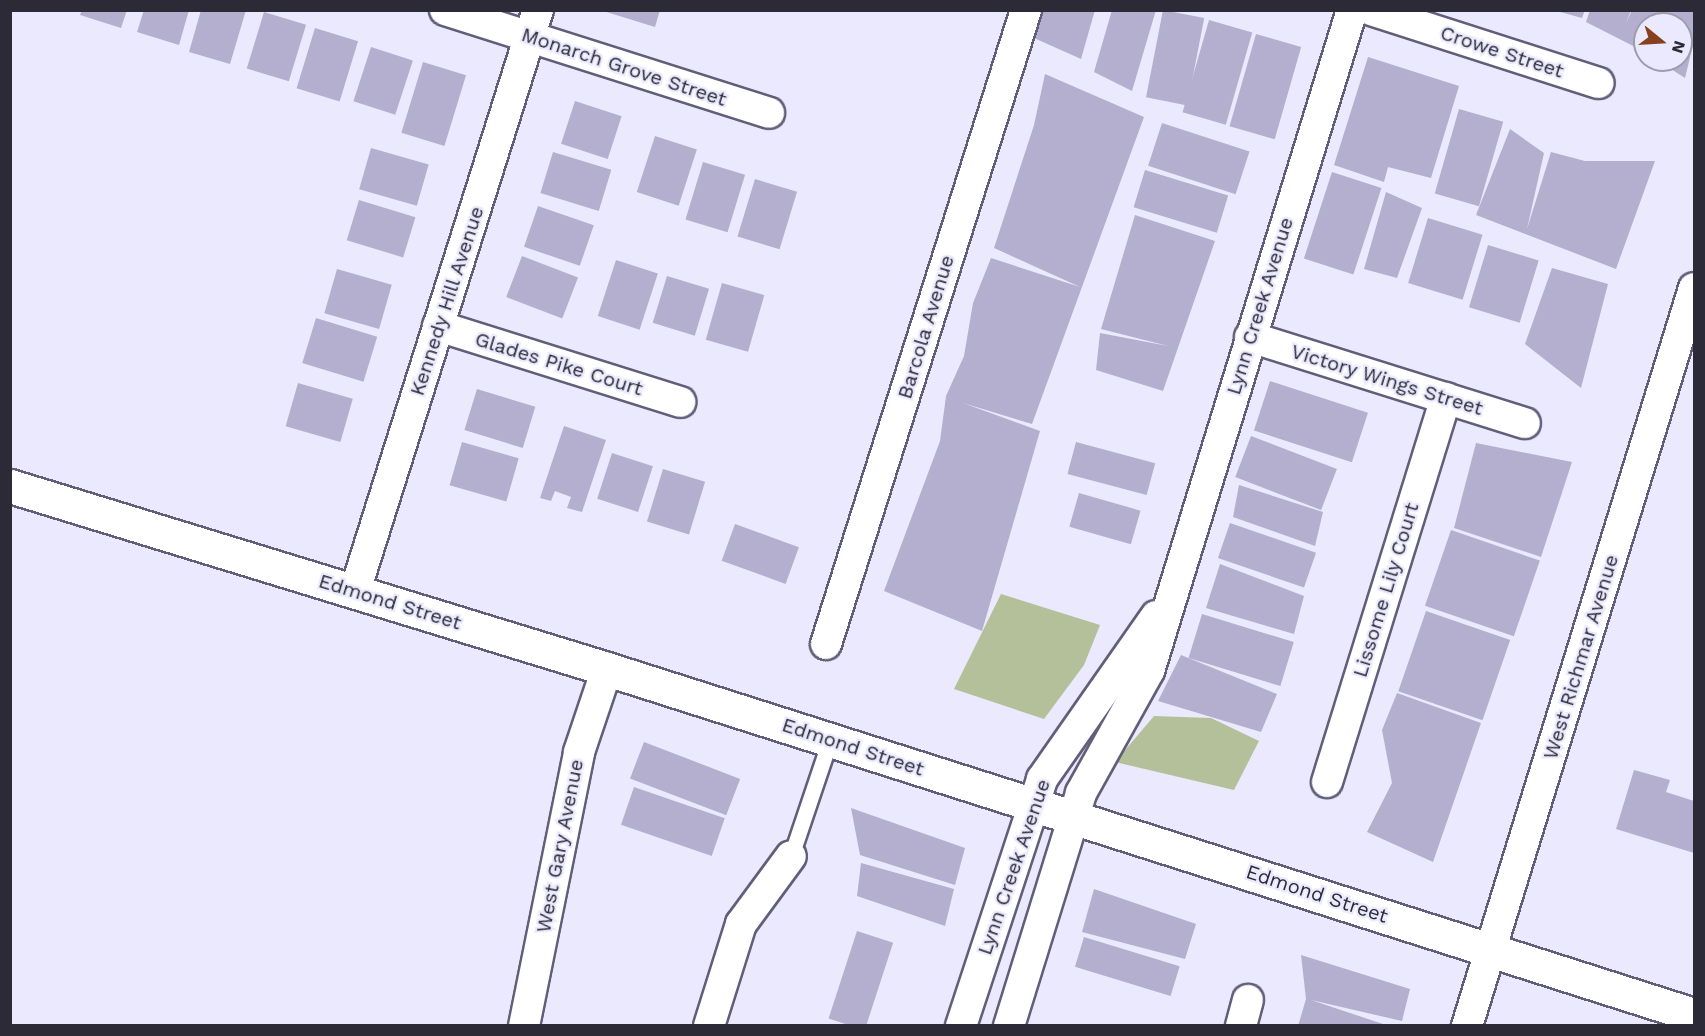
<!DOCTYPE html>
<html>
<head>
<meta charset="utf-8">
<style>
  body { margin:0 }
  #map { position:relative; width:1705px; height:1036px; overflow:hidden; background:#ebe9fd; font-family:"Work Sans",sans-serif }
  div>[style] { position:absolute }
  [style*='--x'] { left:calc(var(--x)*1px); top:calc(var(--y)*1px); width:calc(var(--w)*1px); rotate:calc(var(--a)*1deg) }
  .green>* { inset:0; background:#b4c099 }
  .building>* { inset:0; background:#b4afcf; transform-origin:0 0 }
  .roads { filter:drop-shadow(2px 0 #625e7a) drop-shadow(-2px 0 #625e7a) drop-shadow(0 2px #625e7a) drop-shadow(0 -2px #625e7a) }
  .service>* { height:15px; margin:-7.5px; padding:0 7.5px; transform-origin:7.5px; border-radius:7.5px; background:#fff }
  .minor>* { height:30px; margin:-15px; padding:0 15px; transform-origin:15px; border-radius:15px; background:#fff }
  .tertiary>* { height:33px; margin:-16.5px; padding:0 16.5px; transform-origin:16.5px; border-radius:16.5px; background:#fff }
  span { translate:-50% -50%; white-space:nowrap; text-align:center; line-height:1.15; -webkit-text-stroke:4.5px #ebe9fd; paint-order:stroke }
  .street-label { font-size:20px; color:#2b2a36 }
  .frame { position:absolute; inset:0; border:12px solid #2b2a36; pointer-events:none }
  .north { position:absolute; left:1633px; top:12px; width:60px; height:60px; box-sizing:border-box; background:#ebe9fd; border:2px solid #9e9dad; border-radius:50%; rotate:108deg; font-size:16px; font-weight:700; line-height:24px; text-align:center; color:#2b2a36 }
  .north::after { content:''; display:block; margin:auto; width:21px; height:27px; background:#87401d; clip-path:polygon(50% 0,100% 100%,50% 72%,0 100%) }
</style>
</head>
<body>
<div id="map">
  <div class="green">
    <div style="clip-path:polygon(1001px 594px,1100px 625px,1084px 665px,1044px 719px,954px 689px)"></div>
    <div style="clip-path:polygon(1154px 716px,1211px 718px,1259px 741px,1234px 790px,1115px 762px)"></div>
  </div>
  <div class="building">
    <div style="clip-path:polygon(82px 10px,127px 10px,121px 28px,80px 15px)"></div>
    <div style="clip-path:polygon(144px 10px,189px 10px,179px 45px,137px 32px)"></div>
    <div style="clip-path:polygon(201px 10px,246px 10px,230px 64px,189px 52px)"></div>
    <div style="clip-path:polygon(600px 10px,660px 10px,655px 27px)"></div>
    <div style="clip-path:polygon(1044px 10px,1095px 10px,1081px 59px,1034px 38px)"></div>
    <div style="clip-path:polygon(1112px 10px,1156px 10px,1132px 91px,1094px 72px)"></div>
    <div style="left:1163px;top:10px;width:42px;height:89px;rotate:11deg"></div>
    <div style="clip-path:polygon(1553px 10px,1585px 10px,1582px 18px)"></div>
    <div style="clip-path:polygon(1590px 10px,1631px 10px,1626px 23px,1632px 10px,1694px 10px,1694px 41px,1685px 78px,1657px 60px,1681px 60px,1681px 24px,1645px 24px,1645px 52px,1586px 22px)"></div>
    <div style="left:264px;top:12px;width:44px;height:59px;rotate:17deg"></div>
    <div style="left:1209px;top:20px;width:45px;height:96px;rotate:16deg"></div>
    <div style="left:315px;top:28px;width:45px;height:63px;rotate:17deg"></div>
    <div style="left:1256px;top:34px;width:47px;height:96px;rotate:16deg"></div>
    <div style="left:371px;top:47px;width:44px;height:57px;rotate:18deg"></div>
    <div style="clip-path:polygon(1368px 57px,1459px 86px,1431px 178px,1388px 167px,1384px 182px,1334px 165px)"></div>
    <div style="left:423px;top:62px;width:45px;height:74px;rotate:17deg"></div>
    <div style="clip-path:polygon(1045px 74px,1144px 117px,1032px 424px,963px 403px,1040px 431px,982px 631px,884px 591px,940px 441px,946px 396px,964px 356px,973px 303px,991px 258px,1080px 287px,994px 248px,1034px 125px)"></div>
    <div style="left:575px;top:101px;width:49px;height:45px;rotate:18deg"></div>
    <div style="left:1459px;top:109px;width:46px;height:88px;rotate:16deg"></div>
    <div style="left:1162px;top:123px;width:92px;height:45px;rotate:18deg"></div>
    <div style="clip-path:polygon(1510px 129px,1544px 153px,1527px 229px,1551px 152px,1585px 161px,1655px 161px,1616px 269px,1476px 215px)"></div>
    <div style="left:655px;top:136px;width:44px;height:59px;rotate:18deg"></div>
    <div style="left:371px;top:148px;width:60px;height:43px;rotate:16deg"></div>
    <div style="left:553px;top:152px;width:61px;height:43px;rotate:17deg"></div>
    <div style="left:703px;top:162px;width:44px;height:60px;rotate:17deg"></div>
    <div style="left:1145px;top:170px;width:87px;height:39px;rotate:17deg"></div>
    <div style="left:1332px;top:172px;width:52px;height:91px;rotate:18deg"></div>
    <div style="left:755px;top:179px;width:44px;height:60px;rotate:17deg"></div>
    <div style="clip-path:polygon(1386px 192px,1422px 208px,1397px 278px,1364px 269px)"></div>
    <div style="left:359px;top:200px;width:59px;height:42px;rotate:17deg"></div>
    <div style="left:538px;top:206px;width:59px;height:43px;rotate:19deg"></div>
    <div style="clip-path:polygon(1135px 215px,1215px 241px,1163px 391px,1096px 370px,1100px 333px,1168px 346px,1101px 329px)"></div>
    <div style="left:1428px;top:218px;width:57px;height:68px;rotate:17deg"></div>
    <div style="left:1488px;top:245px;width:53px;height:65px;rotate:17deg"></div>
    <div style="left:522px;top:256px;width:60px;height:44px;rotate:21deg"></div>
    <div style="left:616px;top:260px;width:44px;height:59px;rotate:18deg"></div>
    <div style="clip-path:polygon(1552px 268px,1608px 284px,1581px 388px,1525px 344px)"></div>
    <div style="left:337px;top:269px;width:57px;height:46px;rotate:16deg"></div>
    <div style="left:667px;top:276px;width:44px;height:49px;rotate:17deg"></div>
    <div style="left:722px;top:283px;width:44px;height:59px;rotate:16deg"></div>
    <div style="left:316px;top:318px;width:64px;height:47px;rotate:17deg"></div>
    <div style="left:1270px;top:381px;width:103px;height:52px;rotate:18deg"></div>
    <div style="left:298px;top:383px;width:57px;height:45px;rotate:16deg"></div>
    <div style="left:477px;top:389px;width:61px;height:43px;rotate:17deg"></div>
    <div style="clip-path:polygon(564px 426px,606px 440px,582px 512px,567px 508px,571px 497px,555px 491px,551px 501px,540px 498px)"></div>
    <div style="left:1251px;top:436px;width:92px;height:44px;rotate:21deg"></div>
    <div style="left:462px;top:442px;width:59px;height:45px;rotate:16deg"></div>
    <div style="left:1076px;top:442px;width:82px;height:33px;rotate:15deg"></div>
    <div style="clip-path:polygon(1476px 443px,1572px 462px,1541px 557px,1454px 528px)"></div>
    <div style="left:612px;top:453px;width:43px;height:48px;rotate:18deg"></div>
    <div style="left:663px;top:469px;width:44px;height:55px;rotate:17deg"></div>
    <div style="clip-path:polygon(1239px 485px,1323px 512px,1315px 546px,1233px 517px)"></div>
    <div style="left:1079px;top:493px;width:64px;height:35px;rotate:16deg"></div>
    <div style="left:1230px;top:523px;width:91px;height:37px;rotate:19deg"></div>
    <div style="left:735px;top:524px;width:68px;height:39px;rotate:20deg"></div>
    <div style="left:1451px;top:530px;width:94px;height:80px;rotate:19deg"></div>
    <div style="clip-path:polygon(1220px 564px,1304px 596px,1294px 634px,1206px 608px)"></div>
    <div style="left:1426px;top:611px;width:89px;height:85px;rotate:19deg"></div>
    <div style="left:1202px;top:614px;width:96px;height:46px;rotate:17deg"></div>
    <div style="clip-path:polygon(1181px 655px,1277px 694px,1261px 732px,1158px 701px)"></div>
    <div style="clip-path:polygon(1397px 693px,1481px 723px,1433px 862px,1367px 832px,1392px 783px,1382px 730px)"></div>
    <div style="left:644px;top:742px;width:103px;height:39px;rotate:21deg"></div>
    <div style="clip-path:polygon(1634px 770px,1670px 780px,1666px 792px,1694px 801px,1694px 853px,1616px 829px)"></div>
    <div style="left:634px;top:787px;width:96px;height:40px;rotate:19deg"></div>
    <div style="clip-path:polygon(851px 808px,965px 848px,955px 885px,860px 855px)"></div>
    <div style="clip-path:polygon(861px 863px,954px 889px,945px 926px,857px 896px)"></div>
    <div style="clip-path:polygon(1094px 889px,1196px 924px,1185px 959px,1082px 932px)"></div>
    <div style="left:857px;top:931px;width:38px;height:92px;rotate:18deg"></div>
    <div style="left:1084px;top:937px;width:100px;height:31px;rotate:17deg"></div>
    <div style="clip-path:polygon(1301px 955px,1410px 989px,1402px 1021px,1311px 1000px,1389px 1026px,1298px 1026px,1306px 999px)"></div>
  </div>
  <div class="roads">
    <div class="service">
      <div style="--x:791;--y:856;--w:122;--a:-71.4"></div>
    </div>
    <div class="minor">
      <div style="--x:445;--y:10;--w:340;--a:17.6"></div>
      <div style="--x:1371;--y:10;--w:239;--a:17.8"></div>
      <div style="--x:438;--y:326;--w:254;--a:17.4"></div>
      <div style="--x:1250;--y:337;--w:288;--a:17.4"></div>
      <div style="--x:355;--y:591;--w:609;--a:-72.52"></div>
      <div style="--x:826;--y:644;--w:665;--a:-72.49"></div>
      <div style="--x:1327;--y:782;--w:402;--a:-72.8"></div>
      <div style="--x:524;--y:1026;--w:279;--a:-78.6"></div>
      <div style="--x:579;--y:752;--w:88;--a:-71.4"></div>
      <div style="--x:709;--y:1026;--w:107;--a:-72.6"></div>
      <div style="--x:741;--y:924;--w:84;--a:-53.7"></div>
      <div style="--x:961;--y:1026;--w:260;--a:-71.8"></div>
      <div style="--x:1042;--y:779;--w:199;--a:-55"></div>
      <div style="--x:1009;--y:1026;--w:244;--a:-72.8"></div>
      <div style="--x:1081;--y:793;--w:140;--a:-60.9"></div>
      <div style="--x:1149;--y:671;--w:691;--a:-72.93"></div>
      <div style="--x:1241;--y:1026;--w:27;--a:-75"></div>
      <div style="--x:1467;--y:1026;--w:772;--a:-72.9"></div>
    </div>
    <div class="tertiary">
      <div style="--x:10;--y:486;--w:624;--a:17.04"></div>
      <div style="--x:607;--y:669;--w:1141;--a:17.66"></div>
    </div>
  </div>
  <div class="street-label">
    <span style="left:1502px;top:52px;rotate:18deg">Crowe Street</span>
    <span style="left:624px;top:67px;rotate:18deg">Monarch Grove Street</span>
    <span style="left:447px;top:301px;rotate:-72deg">Kennedy Hill Avenue</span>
    <span style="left:1260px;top:306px;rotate:-73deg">Lynn Creek Avenue</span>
    <span style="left:926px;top:327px;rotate:-73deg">Barcola Avenue</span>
    <span style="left:559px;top:364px;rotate:17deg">Glades Pike Court</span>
    <span style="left:1387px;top:380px;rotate:17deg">Victory Wings Street</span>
    <span style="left:1386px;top:590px;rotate:-73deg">Lissome Lily Court</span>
    <span style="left:390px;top:602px;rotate:17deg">Edmond Street</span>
    <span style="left:1581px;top:657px;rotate:-73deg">West Richmar Avenue</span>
    <span style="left:853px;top:747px;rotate:18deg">Edmond Street</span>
    <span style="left:560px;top:846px;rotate:-79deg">West Gary Avenue</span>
    <span style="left:1014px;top:867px;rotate:-71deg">Lynn Creek Avenue</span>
    <span style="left:1317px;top:894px;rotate:18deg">Edmond Street</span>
  </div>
  <div class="frame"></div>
  <div class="north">N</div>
</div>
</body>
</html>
